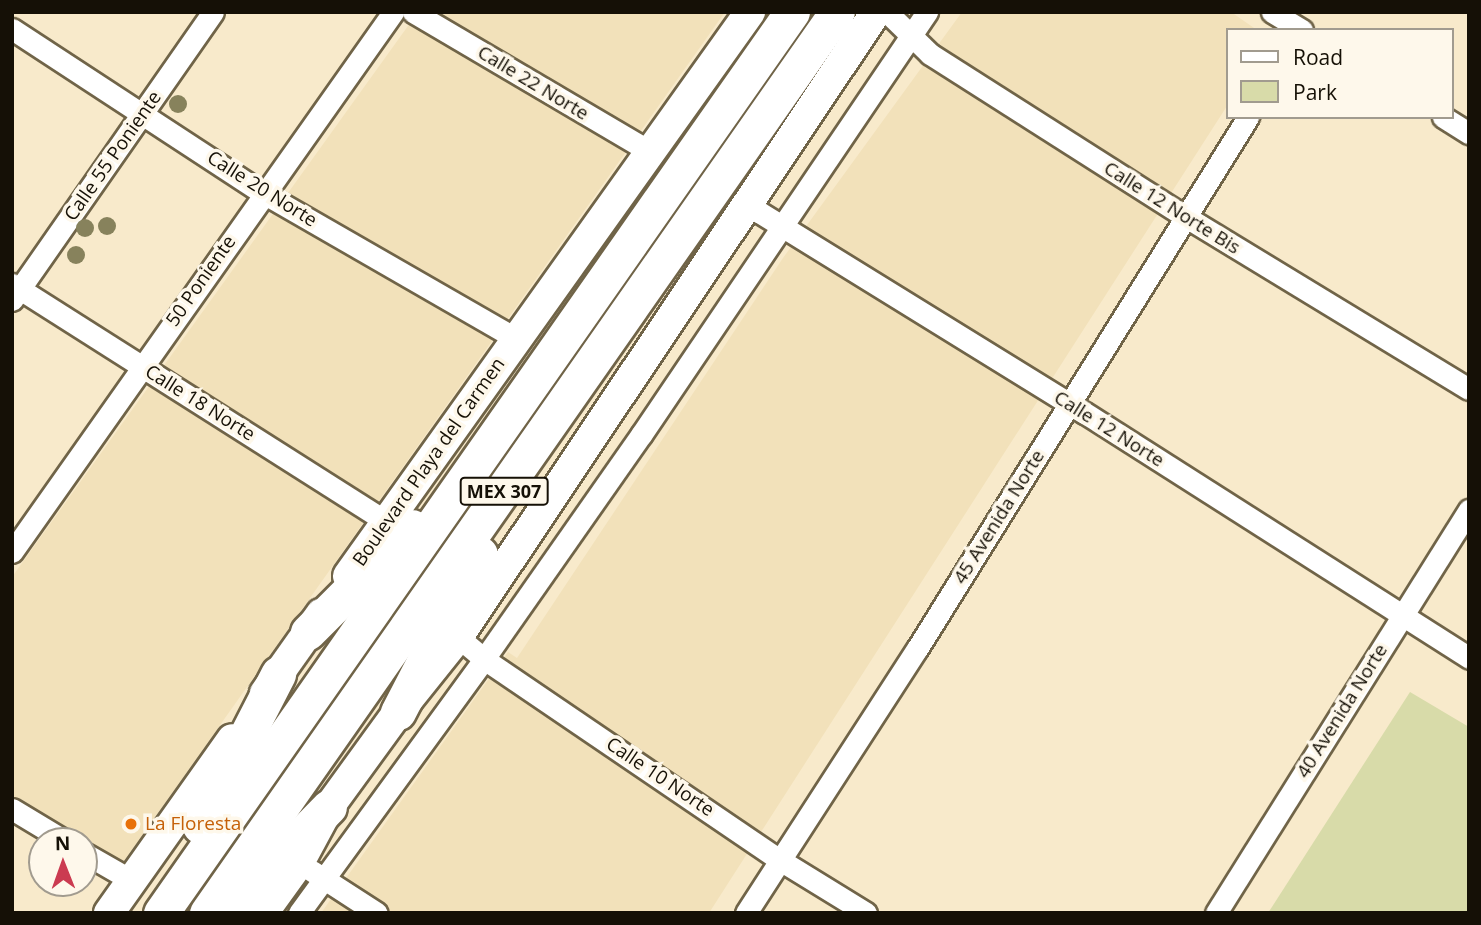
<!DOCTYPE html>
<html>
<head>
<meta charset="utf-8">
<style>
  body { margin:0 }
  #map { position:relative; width:1481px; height:925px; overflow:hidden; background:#f8eacb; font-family:"Open Sans",sans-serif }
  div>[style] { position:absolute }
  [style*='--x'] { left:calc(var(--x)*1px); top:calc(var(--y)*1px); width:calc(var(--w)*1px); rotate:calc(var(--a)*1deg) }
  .built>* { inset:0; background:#f2e1ba }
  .green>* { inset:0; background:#d8dba9 }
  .roads { filter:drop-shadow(2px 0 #706448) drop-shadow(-2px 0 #706448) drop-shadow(0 2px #706448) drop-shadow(0 -2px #706448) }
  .minor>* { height:21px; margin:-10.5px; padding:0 10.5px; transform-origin:10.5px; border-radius:10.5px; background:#fff }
  .secondary>* { height:30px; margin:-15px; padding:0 15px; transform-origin:15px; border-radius:15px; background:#fff }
  .trunk>* { height:35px; margin:-17.5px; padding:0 17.5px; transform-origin:17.5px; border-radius:17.5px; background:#fff }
  .trees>* { width:18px; height:18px; margin:-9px; border-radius:50%; background:#87825c }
  .dots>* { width:19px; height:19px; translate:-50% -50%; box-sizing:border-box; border:4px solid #fef8eb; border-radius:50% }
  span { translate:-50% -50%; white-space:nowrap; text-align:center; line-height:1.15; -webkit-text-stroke:7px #fef8eb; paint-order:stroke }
  .shield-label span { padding:2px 5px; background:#fef8eb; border:2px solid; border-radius:5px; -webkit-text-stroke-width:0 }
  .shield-label { font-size:18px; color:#151006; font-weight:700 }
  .street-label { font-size:19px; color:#151006 }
  .food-label { font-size:19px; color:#c56008 }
  .left { translate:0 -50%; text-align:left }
  .frame { position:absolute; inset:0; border:14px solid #151006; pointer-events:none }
  .legend { position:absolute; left:1226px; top:28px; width:228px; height:91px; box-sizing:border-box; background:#fef8eb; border:2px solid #a19b8f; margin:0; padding:9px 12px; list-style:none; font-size:21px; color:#151006 }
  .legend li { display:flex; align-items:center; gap:14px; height:35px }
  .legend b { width:35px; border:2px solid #a19b8f }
  .north { position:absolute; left:28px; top:827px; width:70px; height:70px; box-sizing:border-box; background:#fef8eb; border:2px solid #a19b8f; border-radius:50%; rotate:359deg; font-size:19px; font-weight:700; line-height:28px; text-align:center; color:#151006 }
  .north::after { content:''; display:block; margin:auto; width:24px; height:32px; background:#cb3b51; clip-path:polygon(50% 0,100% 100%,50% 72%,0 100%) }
</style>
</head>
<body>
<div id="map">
  <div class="built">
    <div style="clip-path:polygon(418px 12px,725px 12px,116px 872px,84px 853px,84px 841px,65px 841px,12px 809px,12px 577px)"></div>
    <div style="clip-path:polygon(962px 12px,1231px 12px,1257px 30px,1227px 30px,1227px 106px,709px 913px,321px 913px,508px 652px,517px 658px,783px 258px)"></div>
  </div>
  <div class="green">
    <div style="clip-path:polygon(1410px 692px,1469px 727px,1469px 913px,1268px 913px)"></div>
  </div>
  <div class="roads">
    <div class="minor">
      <div style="--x:413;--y:12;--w:277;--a:30.5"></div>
      <div style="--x:887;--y:12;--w:60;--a:44.3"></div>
      <div style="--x:930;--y:54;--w:303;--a:32.5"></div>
      <div style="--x:1186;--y:217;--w:331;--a:31.3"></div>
      <div style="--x:1272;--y:12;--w:35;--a:31"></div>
      <div style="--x:12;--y:29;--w:300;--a:33.2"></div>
      <div style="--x:263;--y:193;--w:293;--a:29.9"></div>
      <div style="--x:1443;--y:117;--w:31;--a:32"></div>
      <div style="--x:748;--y:201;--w:16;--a:45"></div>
      <div style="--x:759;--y:212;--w:383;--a:31.7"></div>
      <div style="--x:1085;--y:413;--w:456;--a:32.5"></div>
      <div style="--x:12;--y:284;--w:444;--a:32.4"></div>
      <div style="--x:12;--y:300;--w:351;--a:-55.1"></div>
      <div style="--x:12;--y:552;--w:661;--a:-54.79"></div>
      <div style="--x:458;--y:637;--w:34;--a:40"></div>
      <div style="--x:484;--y:659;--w:358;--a:34.2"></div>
      <div style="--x:780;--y:860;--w:101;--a:31.6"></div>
      <div style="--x:12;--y:809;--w:62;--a:31.1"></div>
      <div style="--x:84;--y:853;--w:54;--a:29.9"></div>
      <div style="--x:312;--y:871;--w:77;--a:32.9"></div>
      <div style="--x:299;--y:913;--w:314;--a:-53.9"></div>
      <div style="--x:484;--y:659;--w:274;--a:-55"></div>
      <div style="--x:641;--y:435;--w:511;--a:-55.94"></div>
      <div style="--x:746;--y:913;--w:315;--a:-57.1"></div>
      <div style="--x:917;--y:649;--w:627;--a:-58.11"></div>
      <div style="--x:1216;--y:913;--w:476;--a:-57.9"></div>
    </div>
    <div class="secondary">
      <div style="--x:348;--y:576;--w:693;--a:-54.52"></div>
      <div style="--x:265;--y:693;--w:97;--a:-54.7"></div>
      <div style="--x:109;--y:913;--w:213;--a:-54.7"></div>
      <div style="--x:263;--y:913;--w:62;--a:-54.2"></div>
      <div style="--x:299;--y:863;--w:64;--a:-61.8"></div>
      <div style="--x:329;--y:807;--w:117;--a:-54"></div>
      <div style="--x:398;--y:712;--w:96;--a:-51.3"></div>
      <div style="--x:458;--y:637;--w:752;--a:-56.23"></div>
    </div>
    <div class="trunk">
      <div style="--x:308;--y:632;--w:148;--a:-45"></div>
      <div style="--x:398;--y:712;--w:178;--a:-62.6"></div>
      <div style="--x:200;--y:826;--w:171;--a:-62.8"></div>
      <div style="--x:233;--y:905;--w:137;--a:-45.6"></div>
      <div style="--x:161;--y:913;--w:1100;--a:-55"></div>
      <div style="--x:207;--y:913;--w:1099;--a:-55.04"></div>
    </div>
  </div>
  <div class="trees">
    <div style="left:178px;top:104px"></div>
    <div style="left:107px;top:226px"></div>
    <div style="left:85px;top:228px"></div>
    <div style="left:76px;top:255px"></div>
  </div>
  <div class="dots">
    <div style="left:131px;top:824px;background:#e8710a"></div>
  </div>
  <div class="shield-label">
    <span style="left:504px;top:491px">MEX 307</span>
  </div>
  <div class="street-label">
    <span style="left:533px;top:83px;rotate:31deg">Calle 22 Norte</span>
    <span style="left:113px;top:156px;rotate:-55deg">Calle 55 Poniente</span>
    <span style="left:262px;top:189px;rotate:32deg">Calle 20 Norte</span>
    <span style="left:1172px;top:208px;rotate:32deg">Calle 12 Norte Bis</span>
    <span style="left:201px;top:281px;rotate:-55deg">50 Poniente</span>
    <span style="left:200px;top:403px;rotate:32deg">Calle 18 Norte</span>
    <span style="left:1109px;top:429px;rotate:32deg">Calle 12 Norte</span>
    <span style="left:429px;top:462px;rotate:-55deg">Boulevard Playa del Carmen</span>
    <span style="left:999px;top:517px;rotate:-58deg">45 Avenida Norte</span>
    <span style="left:1342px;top:711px;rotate:-58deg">40 Avenida Norte</span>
    <span style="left:660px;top:777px;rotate:34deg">Calle 10 Norte</span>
  </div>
  <div class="food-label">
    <span class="left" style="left:145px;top:824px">La Floresta</span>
  </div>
  <div class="frame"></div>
  <ul class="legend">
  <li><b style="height:9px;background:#fff"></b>Road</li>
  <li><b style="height:19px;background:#d8dba9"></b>Park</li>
  </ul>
  <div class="north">N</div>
</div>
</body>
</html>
